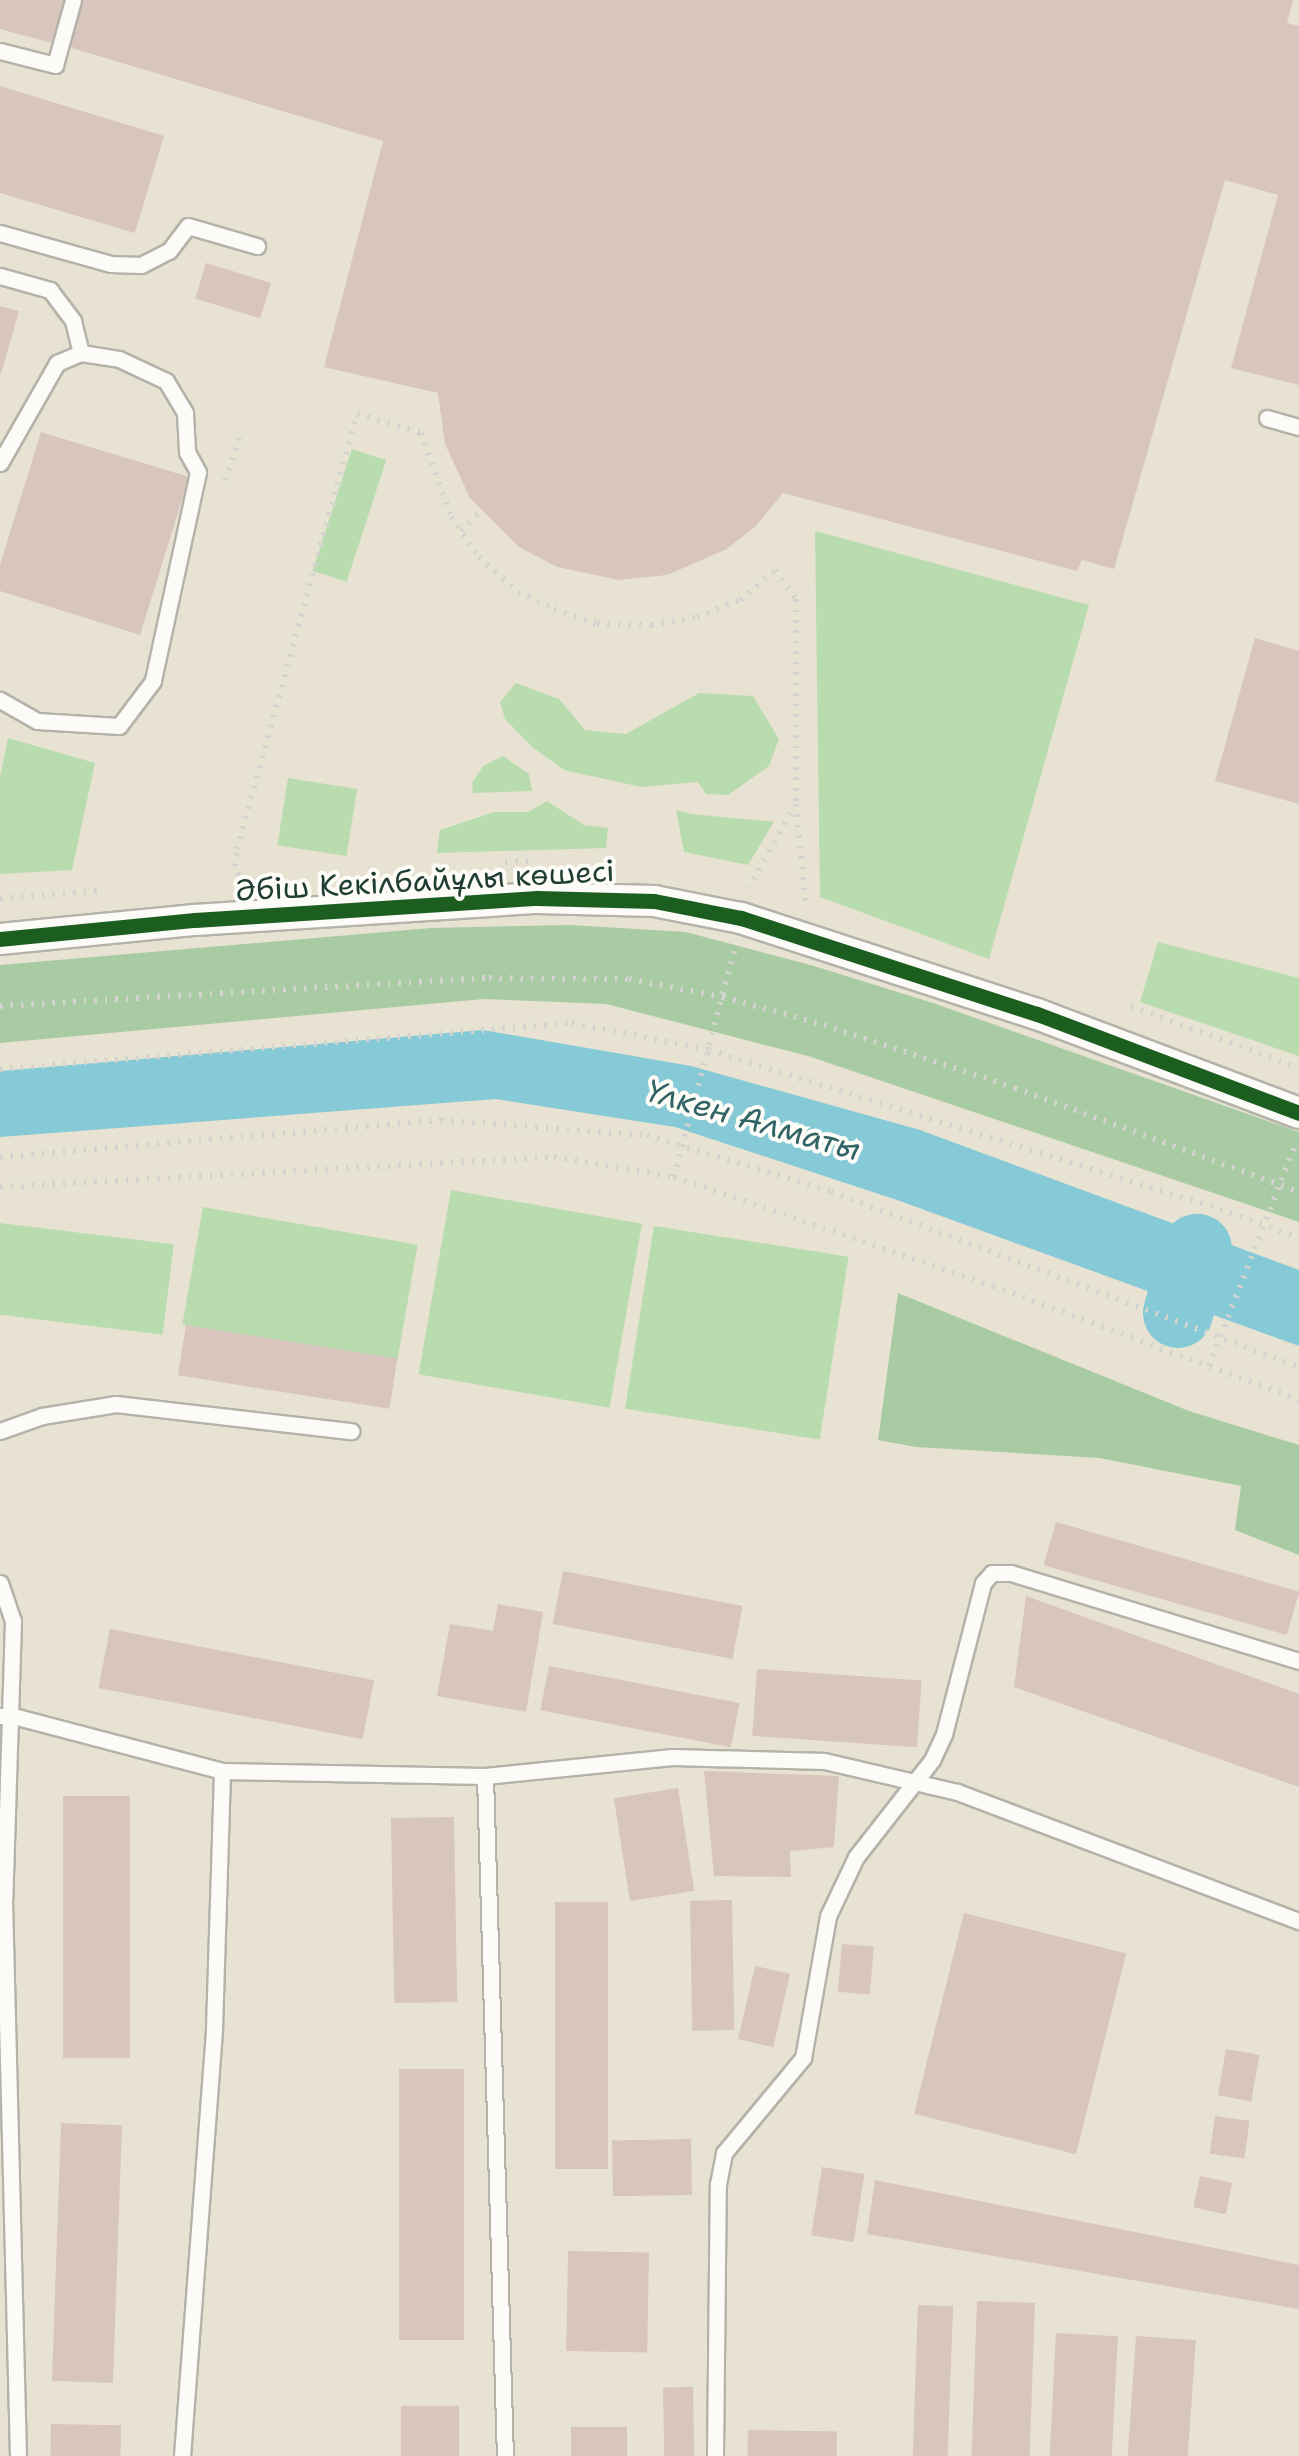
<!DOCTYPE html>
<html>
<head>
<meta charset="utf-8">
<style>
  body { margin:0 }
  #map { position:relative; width:1299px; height:2456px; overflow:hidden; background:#e8e2d3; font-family:"Shantell Sans",sans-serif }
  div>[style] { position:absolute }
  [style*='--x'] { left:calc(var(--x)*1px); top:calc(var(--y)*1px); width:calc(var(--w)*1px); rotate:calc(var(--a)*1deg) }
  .green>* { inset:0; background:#b9dcaf; transform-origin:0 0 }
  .forest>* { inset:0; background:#a9cba3 }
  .water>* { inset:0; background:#85cad6 }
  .river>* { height:70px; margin:-35px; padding:0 35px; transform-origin:35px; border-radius:35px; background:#85cad6 }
  .building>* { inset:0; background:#d7c5be; transform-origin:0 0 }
  .path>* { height:6px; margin-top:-3px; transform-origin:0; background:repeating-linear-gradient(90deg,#d3d4cf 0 2.5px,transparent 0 10.5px) }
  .roads { filter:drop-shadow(2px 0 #b4b3a9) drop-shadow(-2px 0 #b4b3a9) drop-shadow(0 2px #b4b3a9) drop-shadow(0 -2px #b4b3a9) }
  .service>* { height:15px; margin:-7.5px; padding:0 7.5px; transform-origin:7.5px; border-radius:7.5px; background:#fcfbf8 }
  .minor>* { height:30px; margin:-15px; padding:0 15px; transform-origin:15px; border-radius:15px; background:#fcfbf8 }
  .cycleway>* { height:15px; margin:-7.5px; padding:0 7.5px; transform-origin:7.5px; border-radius:7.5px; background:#1b5e20 }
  span { translate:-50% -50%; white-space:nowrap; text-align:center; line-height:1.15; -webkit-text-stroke:8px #fdfcf7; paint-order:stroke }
  .street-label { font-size:30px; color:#1f3d34 }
  .water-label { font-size:32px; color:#316465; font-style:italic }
</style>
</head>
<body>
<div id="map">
  <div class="green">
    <div style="left:352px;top:449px;width:36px;height:128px;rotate:18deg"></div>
    <div style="clip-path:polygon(815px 531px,1089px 605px,989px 959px,820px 897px)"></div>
    <div style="clip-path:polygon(516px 683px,559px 699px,585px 730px,626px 734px,699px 693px,753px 696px,779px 739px,769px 766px,728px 795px,706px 794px,698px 782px,641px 787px,564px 770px,532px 747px,505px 719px,500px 702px)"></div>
    <div style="clip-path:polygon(8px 738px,95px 763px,72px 870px,0 874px,0 777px)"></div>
    <div style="clip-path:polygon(503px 756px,529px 774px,532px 791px,473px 793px,472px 783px,483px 766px)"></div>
    <div style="left:288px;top:778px;width:70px;height:68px;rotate:9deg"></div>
    <div style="clip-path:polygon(547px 801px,584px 825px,608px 828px,606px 848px,437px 853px,440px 830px,494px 812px,528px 812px)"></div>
    <div style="clip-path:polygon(676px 810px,691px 814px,774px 822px,748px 865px,684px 852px)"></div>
    <div style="clip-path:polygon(1158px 942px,1299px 978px,1299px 1056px,1140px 1002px)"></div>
    <div style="left:451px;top:1190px;width:194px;height:187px;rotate:10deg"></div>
    <div style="left:203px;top:1207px;width:218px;height:119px;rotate:10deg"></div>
    <div style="left:0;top:1223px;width:175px;height:91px;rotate:7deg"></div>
    <div style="left:654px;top:1226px;width:197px;height:185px;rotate:9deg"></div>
  </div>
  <div class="forest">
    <div style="clip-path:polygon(570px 925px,686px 932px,814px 966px,933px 1003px,1299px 1132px,1299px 1222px,808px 1056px,606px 1004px,484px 999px,0 1043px,0 965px,431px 928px)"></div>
    <div style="clip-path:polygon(898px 1293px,1189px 1411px,1299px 1445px,1299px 1555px,1235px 1530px,1241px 1486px,1100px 1458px,916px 1447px,878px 1440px)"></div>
  </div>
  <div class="water">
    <div style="clip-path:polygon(483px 1030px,691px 1066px,920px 1130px,1299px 1270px,1299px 1346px,900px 1201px,675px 1127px,496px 1099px,0 1137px,0 1071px)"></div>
  </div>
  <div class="river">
    <div style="--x:1178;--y:1313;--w:67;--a:-73.5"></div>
  </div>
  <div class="building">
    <div style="clip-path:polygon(0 0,64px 0,52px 43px,0 29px)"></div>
    <div style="clip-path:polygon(78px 0,1293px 0,1287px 23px,1299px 26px,1299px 385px,1231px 368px,1278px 195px,1225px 180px,1114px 569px,1082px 560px,1077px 571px,783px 493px,756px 526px,727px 549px,667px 575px,619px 580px,557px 567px,519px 547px,470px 498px,445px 444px,438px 393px,324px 367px,383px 141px,65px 46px)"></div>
    <div style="clip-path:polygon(0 86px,164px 136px,135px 233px,0 193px)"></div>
    <div style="left:206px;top:263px;width:68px;height:37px;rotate:17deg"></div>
    <div style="clip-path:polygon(0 306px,19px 311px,1px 374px,0 374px)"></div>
    <div style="clip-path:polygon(41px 432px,189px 477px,140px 635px,0 591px,0 565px)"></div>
    <div style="clip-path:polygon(1255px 638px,1299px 651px,1299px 804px,1215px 781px)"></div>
    <div style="left:186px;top:1325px;width:214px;height:51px;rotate:9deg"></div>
    <div style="left:1056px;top:1522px;width:253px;height:45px;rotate:16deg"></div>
    <div style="left:563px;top:1571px;width:183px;height:54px;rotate:11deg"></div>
    <div style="clip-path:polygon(1026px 1596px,1299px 1694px,1299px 1787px,1014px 1687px)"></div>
    <div style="clip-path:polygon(498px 1604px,543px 1612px,526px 1712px,437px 1696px,450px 1624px,493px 1631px)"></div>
    <div style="left:110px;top:1629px;width:269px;height:60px;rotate:11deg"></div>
    <div style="left:549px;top:1666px;width:194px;height:45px;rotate:11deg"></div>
    <div style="left:757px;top:1669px;width:165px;height:67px;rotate:4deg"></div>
    <div style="clip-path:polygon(704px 1771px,839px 1776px,834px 1847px,790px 1851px,791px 1877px,714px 1876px)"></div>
    <div style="left:678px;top:1788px;width:104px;height:65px;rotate:81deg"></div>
    <div style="left:63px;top:1796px;width:67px;height:262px"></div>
    <div style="left:454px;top:1817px;width:185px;height:63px;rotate:89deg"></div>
    <div style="left:732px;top:1900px;width:130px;height:42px;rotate:89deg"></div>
    <div style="left:555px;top:1902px;width:53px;height:267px"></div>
    <div style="left:964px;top:1913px;width:167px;height:207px;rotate:14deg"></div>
    <div style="left:842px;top:1944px;width:32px;height:48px;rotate:5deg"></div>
    <div style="left:755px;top:1966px;width:36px;height:75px;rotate:13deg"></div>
    <div style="left:1226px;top:2049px;width:34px;height:47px;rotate:10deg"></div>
    <div style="left:399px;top:2069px;width:65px;height:271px"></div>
    <div style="left:1215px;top:2116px;width:35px;height:38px;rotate:8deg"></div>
    <div style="left:61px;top:2123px;width:61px;height:258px;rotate:2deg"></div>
    <div style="left:691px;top:2139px;width:56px;height:79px;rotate:89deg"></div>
    <div style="left:822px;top:2167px;width:43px;height:69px;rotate:9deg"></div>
    <div style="left:1200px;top:2176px;width:33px;height:32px;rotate:12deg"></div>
    <div style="clip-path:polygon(875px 2180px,1299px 2265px,1299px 2309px,867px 2234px)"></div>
    <div style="left:568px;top:2251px;width:81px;height:100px;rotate:1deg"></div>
    <div style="left:977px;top:2301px;width:58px;height:155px;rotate:2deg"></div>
    <div style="left:918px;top:2305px;width:35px;height:151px;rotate:2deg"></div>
    <div style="left:1056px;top:2333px;width:62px;height:123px;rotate:3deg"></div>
    <div style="left:1136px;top:2336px;width:60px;height:120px;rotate:4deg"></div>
    <div style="left:693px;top:2387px;width:69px;height:30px;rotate:89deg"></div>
    <div style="left:401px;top:2406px;width:58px;height:50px"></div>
    <div style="left:51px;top:2424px;width:70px;height:32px;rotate:1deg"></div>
    <div style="left:571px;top:2427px;width:56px;height:29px"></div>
    <div style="left:748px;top:2430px;width:89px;height:26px;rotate:1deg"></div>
  </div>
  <div class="path">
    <div style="--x:225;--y:480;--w:46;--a:-71.2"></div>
    <div style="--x:461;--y:531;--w:30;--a:-45"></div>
    <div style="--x:796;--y:804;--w:102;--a:84.4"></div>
    <div style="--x:505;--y:862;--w:28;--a:-2"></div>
    <div style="--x:254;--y:882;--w:17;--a:-155"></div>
    <div style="--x:239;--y:875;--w:10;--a:-114"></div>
    <div style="--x:235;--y:866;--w:17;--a:-83"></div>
    <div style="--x:237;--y:849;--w:451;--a:-74.6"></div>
    <div style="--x:357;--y:414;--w:67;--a:16.5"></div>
    <div style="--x:421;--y:433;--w:89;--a:70.3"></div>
    <div style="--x:451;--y:517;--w:49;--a:55"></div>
    <div style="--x:479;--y:557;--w:52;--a:41.9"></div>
    <div style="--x:518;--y:592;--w:40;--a:25"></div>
    <div style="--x:554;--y:609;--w:46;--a:19.2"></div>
    <div style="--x:597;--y:624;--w:54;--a:1.1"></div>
    <div style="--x:651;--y:625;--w:47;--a:-9.9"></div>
    <div style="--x:697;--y:617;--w:46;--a:-21.6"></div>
    <div style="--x:740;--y:600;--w:46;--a:-40.6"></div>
    <div style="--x:775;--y:570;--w:36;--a:54"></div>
    <div style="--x:796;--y:599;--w:205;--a:90"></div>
    <div style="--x:796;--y:804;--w:95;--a:119.5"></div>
    <div style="--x:0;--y:899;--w:104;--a:-4.9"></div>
    <div style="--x:0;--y:1006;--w:490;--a:-3.3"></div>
    <div style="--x:489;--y:978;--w:140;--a:0.4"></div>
    <div style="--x:629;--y:979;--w:96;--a:10.8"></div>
    <div style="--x:723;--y:997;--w:105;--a:15.5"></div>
    <div style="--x:824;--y:1025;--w:201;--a:18.3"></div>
    <div style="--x:1015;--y:1088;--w:302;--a:20.1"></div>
    <div style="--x:1131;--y:1006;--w:179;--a:20.3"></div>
    <div style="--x:0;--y:1069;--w:574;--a:-4.6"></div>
    <div style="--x:572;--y:1023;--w:140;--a:11.1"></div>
    <div style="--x:709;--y:1050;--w:535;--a:17.28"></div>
    <div style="--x:1220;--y:1209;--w:84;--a:20.2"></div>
    <div style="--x:0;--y:1157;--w:443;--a:-4.8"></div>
    <div style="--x:441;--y:1120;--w:207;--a:4.2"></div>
    <div style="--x:647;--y:1135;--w:193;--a:17.2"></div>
    <div style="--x:831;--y:1192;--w:500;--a:20.5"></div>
    <div style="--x:674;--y:1177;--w:237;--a:-75.1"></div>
    <div style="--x:0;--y:1187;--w:555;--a:-3.1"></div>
    <div style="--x:554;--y:1157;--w:122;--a:9.5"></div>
    <div style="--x:674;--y:1177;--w:337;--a:18.9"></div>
    <div style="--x:993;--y:1286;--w:327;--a:20.4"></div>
    <div style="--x:1209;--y:1366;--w:237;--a:-68.7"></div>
  </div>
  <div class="roads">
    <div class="service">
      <div style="--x:0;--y:51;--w:57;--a:14.3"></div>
      <div style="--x:55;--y:65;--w:67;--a:-74.5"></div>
      <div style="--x:0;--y:233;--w:115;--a:15.6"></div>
      <div style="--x:111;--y:264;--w:30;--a:2"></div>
      <div style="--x:141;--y:265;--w:31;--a:-27"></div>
      <div style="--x:169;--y:251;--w:31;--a:-53"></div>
      <div style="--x:188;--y:226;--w:72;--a:16.2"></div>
      <div style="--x:0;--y:276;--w:52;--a:15.6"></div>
      <div style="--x:50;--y:290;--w:39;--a:53"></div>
      <div style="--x:73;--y:321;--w:33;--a:76"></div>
      <div style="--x:1267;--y:418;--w:33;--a:16"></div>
      <div style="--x:0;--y:463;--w:115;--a:-60.3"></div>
      <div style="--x:57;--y:363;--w:26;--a:-23"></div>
      <div style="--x:81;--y:353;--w:38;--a:9"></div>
      <div style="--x:119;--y:359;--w:52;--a:25.1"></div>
      <div style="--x:166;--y:381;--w:37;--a:59"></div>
      <div style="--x:185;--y:413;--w:39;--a:87"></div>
      <div style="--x:187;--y:452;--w:23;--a:61"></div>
      <div style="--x:198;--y:472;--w:214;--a:102.2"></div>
      <div style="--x:153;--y:681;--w:56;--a:127.1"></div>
      <div style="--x:119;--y:726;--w:82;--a:-176.5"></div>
      <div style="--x:37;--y:721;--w:43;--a:-150.4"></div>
      <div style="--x:0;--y:1431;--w:45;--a:-19.7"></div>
      <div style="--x:42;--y:1416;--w:75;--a:-9.2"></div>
      <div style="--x:116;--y:1404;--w:237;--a:6.6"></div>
      <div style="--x:0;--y:1583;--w:40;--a:71.1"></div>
      <div style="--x:13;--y:1621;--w:279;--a:91.8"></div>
      <div style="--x:4;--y:1900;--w:556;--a:88.56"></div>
      <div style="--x:0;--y:1716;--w:13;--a:0"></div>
      <div style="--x:13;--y:1716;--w:216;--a:14.7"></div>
      <div style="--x:222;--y:1771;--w:263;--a:1.1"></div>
      <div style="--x:485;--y:1776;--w:188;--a:-5.8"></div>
      <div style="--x:672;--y:1757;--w:152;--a:1.5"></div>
      <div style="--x:824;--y:1761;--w:137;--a:13.1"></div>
      <div style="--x:957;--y:1792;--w:366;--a:20.7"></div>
      <div style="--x:485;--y:1776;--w:680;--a:88.32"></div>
      <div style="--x:182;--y:2456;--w:429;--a:-85.7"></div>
      <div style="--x:214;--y:2028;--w:257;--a:-88.2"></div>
      <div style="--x:715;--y:2456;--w:272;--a:-89.4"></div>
      <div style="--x:718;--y:2184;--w:32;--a:-79"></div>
      <div style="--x:724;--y:2153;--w:124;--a:-50.3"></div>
      <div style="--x:803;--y:2058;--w:144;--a:-80"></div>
      <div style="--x:828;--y:1916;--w:65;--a:-64.6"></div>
      <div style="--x:856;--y:1857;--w:123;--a:-51.9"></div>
      <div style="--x:932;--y:1760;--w:29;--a:-65"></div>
      <div style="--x:944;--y:1734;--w:156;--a:-75.5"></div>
      <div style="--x:983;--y:1583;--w:13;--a:-48"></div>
      <div style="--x:992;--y:1573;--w:19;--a:0"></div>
      <div style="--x:1011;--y:1573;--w:301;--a:17"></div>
    </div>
    <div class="minor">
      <div style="--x:0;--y:939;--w:196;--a:-5.6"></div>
      <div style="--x:195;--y:920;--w:343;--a:-3.7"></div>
      <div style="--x:537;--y:898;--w:117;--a:1.5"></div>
      <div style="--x:654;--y:901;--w:89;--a:11.1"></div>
      <div style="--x:741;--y:918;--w:311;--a:18"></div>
      <div style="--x:1037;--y:1014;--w:280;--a:20.7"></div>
    </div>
  </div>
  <div class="cycleway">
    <div style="--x:0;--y:939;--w:196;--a:-5.6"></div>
    <div style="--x:195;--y:920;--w:343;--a:-3.7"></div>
    <div style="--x:537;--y:898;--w:117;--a:1.5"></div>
    <div style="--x:654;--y:901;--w:89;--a:11.1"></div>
    <div style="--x:741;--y:918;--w:311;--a:18"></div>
    <div style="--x:1037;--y:1014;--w:280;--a:20.7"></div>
  </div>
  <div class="street-label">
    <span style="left:425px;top:881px;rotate:-3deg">Әбіш Кекілбайұлы көшесі</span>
  </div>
  <div class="water-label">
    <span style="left:753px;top:1120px;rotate:16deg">Үлкен Алматы</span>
  </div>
</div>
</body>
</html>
